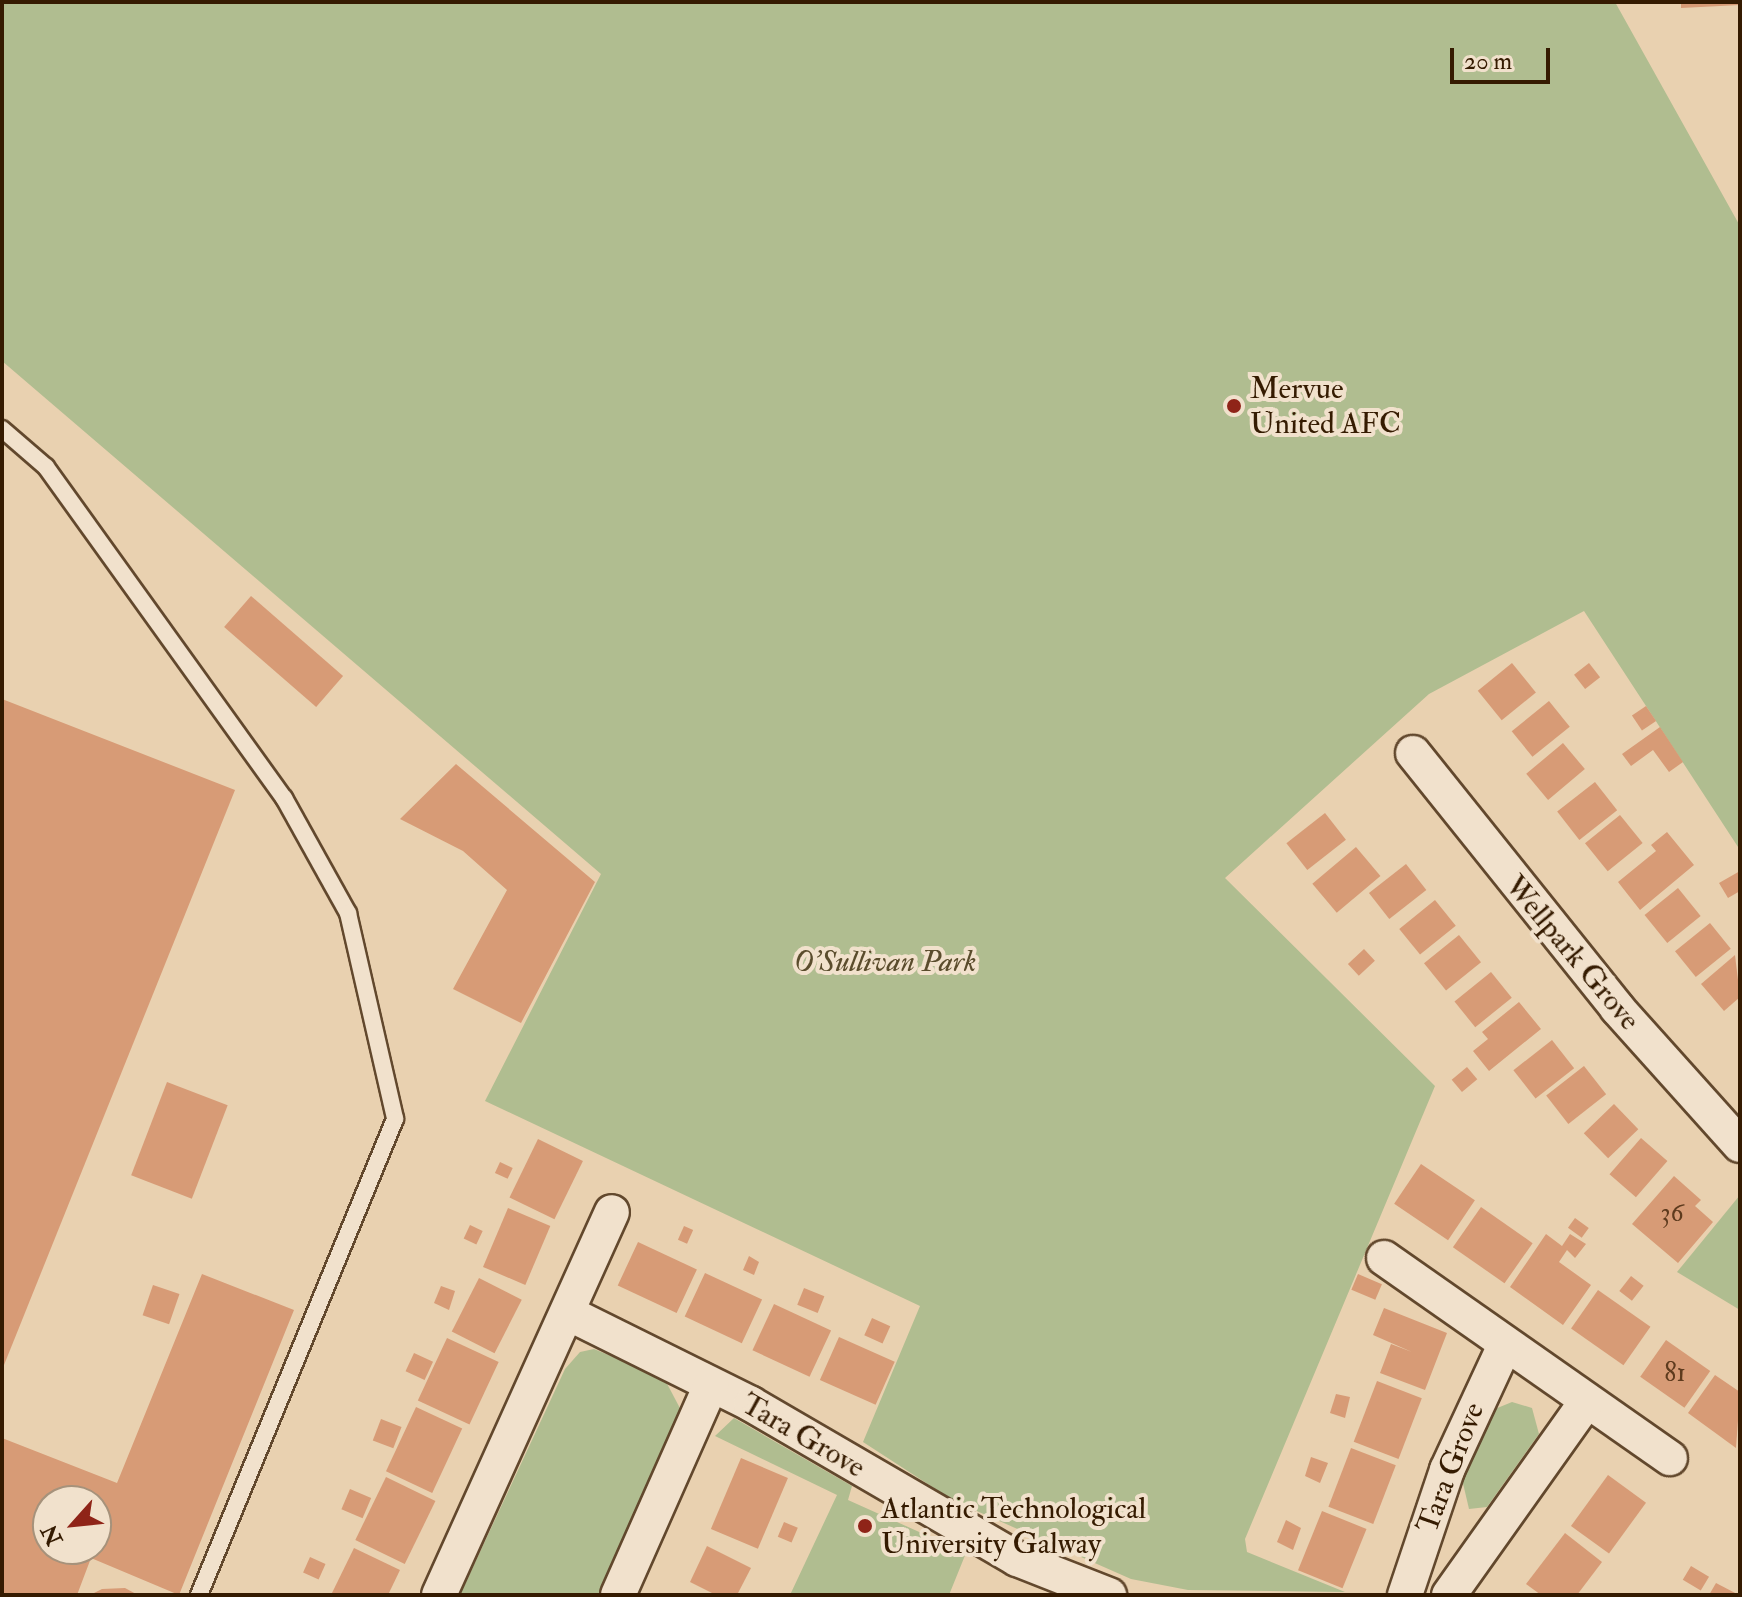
<!DOCTYPE html>
<html>
<head>
<meta charset="utf-8">
<style>
  body { margin:0 }
  #map { position:relative; width:1742px; height:1597px; overflow:hidden; background:#e9d1b0; font-family:"IM FELL Double Pica",serif }
  div>[style] { position:absolute }
  [style*='--x'] { left:calc(var(--x)*1px); top:calc(var(--y)*1px); width:calc(var(--w)*1px); rotate:calc(var(--a)*1deg) }
  .green>* { inset:0; background:#b0bd90 }
  .building>* { inset:0; background:#d79b76; transform-origin:0 0 }
  .roads { filter:drop-shadow(2px 0 #62482d) drop-shadow(-2px 0 #62482d) drop-shadow(0 2px #62482d) drop-shadow(0 -2px #62482d) }
  .lane>* { height:16px; margin:-8px; padding:0 8px; transform-origin:8px; border-radius:8px; background:#f1e1cc }
  .street>* { height:34px; margin:-17px; padding:0 17px; transform-origin:17px; border-radius:17px; background:#f1e1cc }
  .dots>* { width:22px; height:22px; translate:-50% -50%; box-sizing:border-box; border:4px solid #f1e1cc; border-radius:50% }
  span { translate:-50% -50%; white-space:nowrap; text-align:center; line-height:1.15; -webkit-text-stroke:8px #f1e1cc; paint-order:stroke }
  .number-label { font-size:26px; color:#5e3b1e }
  .number-label span { -webkit-text-stroke-width:0 }
  .poi-label { font-size:30px; color:#351b01 }
  .left { translate:0 -50%; text-align:left }
  .street-label { font-size:30px; color:#351b01 }
  .park-label { font-size:30px; color:#5a4c2c; font-style:italic }
  .frame { position:absolute; inset:0; border:4px solid #351b01; pointer-events:none }
  .north { position:absolute; left:32px; top:1485px; width:80px; height:80px; box-sizing:border-box; background:#f1e1cc; border:2px solid #a6927b; border-radius:50%; rotate:243deg; font-size:22px; font-weight:700; line-height:32px; text-align:center; color:#351b01 }
  .north::after { content:''; display:block; margin:auto; width:28px; height:36px; background:#8f2418; clip-path:polygon(50% 0,100% 100%,50% 72%,0 100%) }
  .scale { position:absolute; left:1450px; top:48px; width:100px; height:36px; box-sizing:border-box; border:4px solid #351b01; border-top:0; padding-left:10px; font-size:24px; line-height:28px; white-space:nowrap; color:#351b01; -webkit-text-stroke:6px #f1e1cc; paint-order:stroke }
</style>
</head>
<body>
<div id="map">
  <div class="green">
    <div style="clip-path:polygon(2px 2px,1615px 2px,1740px 226px,1740px 850px,1584px 611px,1429px 694px,1225px 878px,1435px 1086px,1245px 1539px,1247px 1552px,1345px 1592px,1188px 1590px,1131px 1579px,954px 1501px,863px 1442px,920px 1306px,485px 1101px,601px 874px,2px 361px)"></div>
    <div style="clip-path:polygon(1740px 1195px,1740px 1310px,1677px 1272px)"></div>
    <div style="clip-path:polygon(594px 1349px,664px 1378px,682px 1412px,604px 1595px,460px 1595px,565px 1369px,580px 1352px)"></div>
    <div style="clip-path:polygon(1512px 1402px,1532px 1408px,1539px 1434px,1487px 1507px,1469px 1509px,1462px 1479px,1490px 1411px)"></div>
    <div style="clip-path:polygon(734px 1418px,852px 1486px,848px 1500px,966px 1553px,949px 1595px,790px 1595px,837px 1495px,715px 1436px)"></div>
  </div>
  <div class="building">
    <div style="clip-path:polygon(1681px 2px,1740px 2px,1740px 5px,1681px 8px)"></div>
    <div style="left:251px;top:596px;width:122px;height:41px;rotate:41deg"></div>
    <div style="left:1512px;top:663px;width:38px;height:44px;rotate:51deg"></div>
    <div style="left:1589px;top:663px;width:18px;height:19px;rotate:52deg"></div>
    <div style="clip-path:polygon(2px 699px,235px 790px,2px 1370px)"></div>
    <div style="left:1549px;top:701px;width:33px;height:48px;rotate:51deg"></div>
    <div style="left:1646px;top:706px;width:18px;height:17px;rotate:56deg"></div>
    <div style="clip-path:polygon(1660px 727px,1683px 762px,1669px 772px,1653px 750px,1631px 766px,1622px 754px)"></div>
    <div style="left:1563px;top:743px;width:34px;height:48px;rotate:50deg"></div>
    <div style="clip-path:polygon(456px 764px,595px 882px,521px 1023px,453px 989px,507px 890px,463px 851px,400px 819px)"></div>
    <div style="left:1595px;top:782px;width:36px;height:48px;rotate:52deg"></div>
    <div style="left:1325px;top:813px;width:34px;height:49px;rotate:52deg"></div>
    <div style="left:1620px;top:815px;width:36px;height:45px;rotate:51deg"></div>
    <div style="clip-path:polygon(1667px 832px,1694px 865px,1640px 910px,1618px 882px,1656px 851px,1651px 845px)"></div>
    <div style="left:1356px;top:847px;width:38px;height:57px;rotate:50deg"></div>
    <div style="left:1406px;top:864px;width:33px;height:47px;rotate:52deg"></div>
    <div style="clip-path:polygon(1740px 871px,1740px 891px,1728px 898px,1719px 883px)"></div>
    <div style="left:1678px;top:888px;width:36px;height:43px;rotate:51deg"></div>
    <div style="left:1435px;top:900px;width:33px;height:46px;rotate:51deg"></div>
    <div style="left:1710px;top:923px;width:33px;height:45px;rotate:51deg"></div>
    <div style="left:1459px;top:935px;width:35px;height:45px;rotate:51deg"></div>
    <div style="left:1364px;top:949px;width:16px;height:22px;rotate:47deg"></div>
    <div style="clip-path:polygon(1735px 955px,1740px 997px,1724px 1011px,1701px 984px)"></div>
    <div style="left:1491px;top:972px;width:33px;height:47px;rotate:51deg"></div>
    <div style="clip-path:polygon(1519px 1002px,1541px 1029px,1489px 1071px,1473px 1051px,1488px 1039px,1482px 1032px)"></div>
    <div style="left:1552px;top:1040px;width:36px;height:49px;rotate:52deg"></div>
    <div style="left:1584px;top:1066px;width:36px;height:48px;rotate:52deg"></div>
    <div style="left:1467px;top:1067px;width:16px;height:20px;rotate:50deg"></div>
    <div style="left:167px;top:1082px;width:65px;height:100px;rotate:21deg"></div>
    <div style="left:1614px;top:1104px;width:35px;height:42px;rotate:46deg"></div>
    <div style="left:1641px;top:1138px;width:35px;height:48px;rotate:41deg"></div>
    <div style="left:538px;top:1139px;width:50px;height:65px;rotate:26deg"></div>
    <div style="left:500px;top:1162px;width:14px;height:12px;rotate:25deg"></div>
    <div style="left:1421px;top:1164px;width:65px;height:48px;rotate:34deg"></div>
    <div style="clip-path:polygon(1674px 1176px,1701px 1200px,1695px 1206px,1713px 1222px,1678px 1263px,1632px 1224px)"></div>
    <div style="left:1481px;top:1207px;width:63px;height:49px;rotate:35deg"></div>
    <div style="left:508px;top:1208px;width:46px;height:64px;rotate:23deg"></div>
    <div style="left:1575px;top:1218px;width:17px;height:12px;rotate:36deg"></div>
    <div style="left:470px;top:1225px;width:14px;height:15px;rotate:25deg"></div>
    <div style="left:684px;top:1226px;width:10px;height:15px;rotate:24deg"></div>
    <div style="clip-path:polygon(1546px 1234px,1562px 1246px,1570px 1234px,1586px 1244px,1575px 1258px,1567px 1250px,1559px 1262px,1591px 1285px,1563px 1325px,1510px 1287px)"></div>
    <div style="left:638px;top:1242px;width:65px;height:48px;rotate:25deg"></div>
    <div style="clip-path:polygon(749px 1256px,759px 1262px,754px 1275px,743px 1270px)"></div>
    <div style="left:705px;top:1273px;width:63px;height:48px;rotate:25deg"></div>
    <div style="clip-path:polygon(evenodd,202px 1274px,294px 1310px,179px 1595px,91px 1558px,77px 1595px,2px 1595px,2px 1438px,117px 1483px,202px 1274px,48px 1501px,96px 1501px,96px 1549px,48px 1549px,48px 1501px)"></div>
    <div style="left:1358px;top:1274px;width:26px;height:17px;rotate:23deg"></div>
    <div style="left:1631px;top:1276px;width:16px;height:19px;rotate:38deg"></div>
    <div style="left:479px;top:1278px;width:48px;height:60px;rotate:27deg"></div>
    <div style="left:153px;top:1285px;width:28px;height:32px;rotate:19deg"></div>
    <div style="clip-path:polygon(441px 1286px,455px 1291px,449px 1310px,434px 1303px)"></div>
    <div style="left:804px;top:1288px;width:22px;height:18px;rotate:22deg"></div>
    <div style="left:1598px;top:1290px;width:64px;height:47px;rotate:35deg"></div>
    <div style="left:774px;top:1304px;width:63px;height:51px;rotate:25deg"></div>
    <div style="clip-path:polygon(1384px 1308px,1447px 1333px,1425px 1390px,1380px 1373px,1391px 1344px,1412px 1352px,1373px 1335px)"></div>
    <div style="left:872px;top:1318px;width:20px;height:19px;rotate:24deg"></div>
    <div style="left:839px;top:1337px;width:61px;height:47px;rotate:24deg"></div>
    <div style="left:447px;top:1338px;width:57px;height:69px;rotate:25deg"></div>
    <div style="left:1666px;top:1340px;width:54px;height:45px;rotate:35deg"></div>
    <div style="left:414px;top:1353px;width:21px;height:20px;rotate:25deg"></div>
    <div style="clip-path:polygon(1715px 1375px,1740px 1392px,1736px 1448px,1688px 1413px)"></div>
    <div style="left:1377px;top:1381px;width:48px;height:65px;rotate:21deg"></div>
    <div style="clip-path:polygon(1336px 1394px,1350px 1397px,1345px 1418px,1330px 1413px)"></div>
    <div style="left:416px;top:1407px;width:51px;height:71px;rotate:25deg"></div>
    <div style="left:381px;top:1419px;width:22px;height:23px;rotate:21deg"></div>
    <div style="left:1351px;top:1448px;width:48px;height:63px;rotate:21deg"></div>
    <div style="clip-path:polygon(1311px 1457px,1328px 1463px,1320px 1483px,1305px 1476px)"></div>
    <div style="left:741px;top:1458px;width:51px;height:77px;rotate:23deg"></div>
    <div style="left:1608px;top:1475px;width:47px;height:63px;rotate:36deg"></div>
    <div style="left:386px;top:1477px;width:55px;height:70px;rotate:26deg"></div>
    <div style="left:350px;top:1489px;width:23px;height:22px;rotate:23deg"></div>
    <div style="left:1322px;top:1511px;width:48px;height:64px;rotate:22deg"></div>
    <div style="clip-path:polygon(1286px 1520px,1301px 1528px,1293px 1550px,1277px 1542px)"></div>
    <div style="left:784px;top:1522px;width:15px;height:16px;rotate:23deg"></div>
    <div style="clip-path:polygon(1565px 1533px,1602px 1562px,1577px 1595px,1541px 1595px,1526px 1584px)"></div>
    <div style="clip-path:polygon(707px 1546px,751px 1568px,737px 1595px,716px 1595px,690px 1582px)"></div>
    <div style="clip-path:polygon(354px 1548px,400px 1570px,388px 1595px,331px 1595px)"></div>
    <div style="left:310px;top:1557px;width:17px;height:17px;rotate:24deg"></div>
    <div style="left:1691px;top:1566px;width:21px;height:16px;rotate:31deg"></div>
    <div style="clip-path:polygon(1716px 1583px,1739px 1595px,1709px 1595px)"></div>
    <div style="clip-path:polygon(125px 1588px,138px 1595px,90px 1595px,102px 1589px)"></div>
  </div>
  <div class="roads">
    <div class="lane">
      <div style="--x:2;--y:429;--w:58;--a:40.8"></div>
      <div style="--x:46;--y:467;--w:408;--a:54.3"></div>
      <div style="--x:284;--y:798;--w:132;--a:60.9"></div>
      <div style="--x:348;--y:913;--w:211;--a:77.1"></div>
      <div style="--x:395;--y:1119;--w:515;--a:112.38"></div>
    </div>
    <div class="street">
      <div style="--x:1413;--y:753;--w:327;--a:51.3"></div>
      <div style="--x:1617;--y:1008;--w:184;--a:48.1"></div>
      <div style="--x:1384;--y:1258;--w:349;--a:35"></div>
      <div style="--x:568;--y:1313;--w:204;--a:26.4"></div>
      <div style="--x:751;--y:1404;--w:308;--a:30.2"></div>
      <div style="--x:1017;--y:1559;--w:99;--a:21.4"></div>
      <div style="--x:439;--y:1595;--w:420;--a:-65.7"></div>
      <div style="--x:618;--y:1595;--w:230;--a:-66.1"></div>
      <div style="--x:1405;--y:1595;--w:132;--a:-71.4"></div>
      <div style="--x:1447;--y:1470;--w:138;--a:-65.1"></div>
      <div style="--x:1449;--y:1595;--w:238;--a:-54.6"></div>
    </div>
  </div>
  <div class="dots">
    <div style="left:1234px;top:406px;background:#8f2418"></div>
    <div style="left:865px;top:1526px;background:#8f2418"></div>
  </div>
  <div class="number-label">
    <span style="left:1672px;top:1214px">36</span>
    <span style="left:1675px;top:1374px">81</span>
  </div>
  <div class="poi-label">
    <span class="left" style="left:1250px;top:406px">Mervue<br>United AFC</span>
    <span class="left" style="left:881px;top:1526px">Atlantic Technological<br>University Galway</span>
  </div>
  <div class="street-label">
    <span style="left:1572px;top:953px;rotate:50deg">Wellpark Grove</span>
    <span style="left:803px;top:1436px;rotate:30deg">Tara Grove</span>
    <span style="left:1451px;top:1468px;rotate:-69deg">Tara Grove</span>
  </div>
  <div class="park-label">
    <span style="left:885px;top:962px">O'Sullivan Park</span>
  </div>
  <div class="frame"></div>
  <div class="north">N</div>
  <div class="scale">20 m</div>
</div>
</body>
</html>
